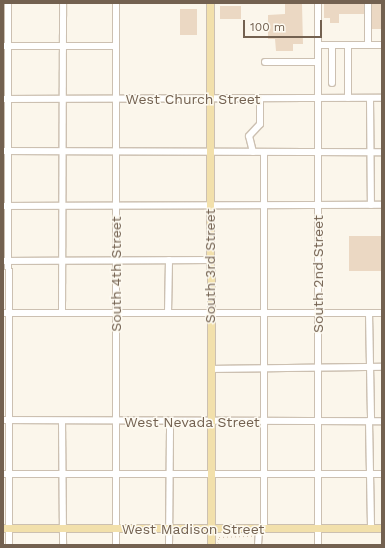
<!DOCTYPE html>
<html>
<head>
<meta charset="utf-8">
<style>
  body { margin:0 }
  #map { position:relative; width:385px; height:548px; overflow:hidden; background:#fbf6eb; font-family:"Work Sans",sans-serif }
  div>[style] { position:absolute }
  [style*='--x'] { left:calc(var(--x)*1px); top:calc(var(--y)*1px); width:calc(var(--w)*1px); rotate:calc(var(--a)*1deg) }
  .building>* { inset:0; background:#ebd8c3; transform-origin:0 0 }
  .path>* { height:1px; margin-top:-0.5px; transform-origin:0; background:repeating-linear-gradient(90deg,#d2bea8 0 1px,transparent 0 4px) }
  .roads { filter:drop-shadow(1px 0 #ccc0b1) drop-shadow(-1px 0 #ccc0b1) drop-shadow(0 1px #ccc0b1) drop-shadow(0 -1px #ccc0b1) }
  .minor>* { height:6px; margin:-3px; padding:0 3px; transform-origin:3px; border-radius:3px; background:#fff }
  .major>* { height:7px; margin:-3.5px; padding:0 3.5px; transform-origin:3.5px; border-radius:3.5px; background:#f2e0ab }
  span { translate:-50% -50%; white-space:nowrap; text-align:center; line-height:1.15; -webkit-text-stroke:3px #fdfaf1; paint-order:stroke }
  .street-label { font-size:14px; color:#736150 }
  .frame { position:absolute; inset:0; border:4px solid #736150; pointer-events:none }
  .scale { position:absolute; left:243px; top:20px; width:79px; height:18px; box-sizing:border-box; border:2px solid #736150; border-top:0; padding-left:5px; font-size:12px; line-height:14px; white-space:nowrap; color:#736150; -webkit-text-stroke:3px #fdfaf1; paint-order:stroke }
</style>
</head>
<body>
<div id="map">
  <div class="building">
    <div style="clip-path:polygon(324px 3px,364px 3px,364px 14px,339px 14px,339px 23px,330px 23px,330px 18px,324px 18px)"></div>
    <div style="left:372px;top:3px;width:10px;height:26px"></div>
    <div style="clip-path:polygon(285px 4px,302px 4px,303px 44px,293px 44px,293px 51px,276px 51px,275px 39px,268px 39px,268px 15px,285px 14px)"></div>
    <div style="left:220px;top:6px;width:21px;height:13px"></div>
    <div style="left:180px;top:9px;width:17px;height:26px"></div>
    <div style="left:349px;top:236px;width:33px;height:35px"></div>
  </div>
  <div class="path">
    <div style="--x:218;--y:543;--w:6;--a:-81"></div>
    <div style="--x:219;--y:537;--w:33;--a:-2"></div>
  </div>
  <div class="roads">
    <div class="minor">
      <div style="--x:8;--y:3;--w:542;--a:89.89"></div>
      <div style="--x:116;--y:3;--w:542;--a:90"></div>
      <div style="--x:368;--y:3;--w:42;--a:90"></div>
      <div style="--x:318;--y:45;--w:64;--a:0"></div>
      <div style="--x:348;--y:45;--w:53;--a:90"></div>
      <div style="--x:3;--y:46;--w:113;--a:0"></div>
      <div style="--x:265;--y:62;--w:53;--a:0"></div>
      <div style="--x:332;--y:83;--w:38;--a:-90"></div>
      <div style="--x:370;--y:98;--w:107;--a:89.5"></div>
      <div style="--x:3;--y:99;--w:379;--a:-0.2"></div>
      <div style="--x:3;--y:151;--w:379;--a:0.2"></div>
      <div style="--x:253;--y:152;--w:16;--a:-104"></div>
      <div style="--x:249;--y:136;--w:16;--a:-47"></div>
      <div style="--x:260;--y:124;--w:25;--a:-90"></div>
      <div style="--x:264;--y:153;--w:376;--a:90"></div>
      <div style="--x:3;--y:206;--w:379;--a:-0.2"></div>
      <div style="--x:3;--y:261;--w:207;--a:-0.3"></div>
      <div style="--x:3;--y:313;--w:379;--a:0"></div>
      <div style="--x:62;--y:313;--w:310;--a:-89.8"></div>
      <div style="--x:168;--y:313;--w:53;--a:-88.9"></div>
      <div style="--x:369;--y:313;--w:108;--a:88.9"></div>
      <div style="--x:211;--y:369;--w:171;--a:-0.7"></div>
      <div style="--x:3;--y:420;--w:379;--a:0.2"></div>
      <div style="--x:62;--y:421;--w:124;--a:89.5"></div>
      <div style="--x:369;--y:421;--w:107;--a:88.9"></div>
      <div style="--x:3;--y:474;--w:379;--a:0"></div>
      <div style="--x:169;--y:545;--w:123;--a:-89.5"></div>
      <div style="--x:258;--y:545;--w:16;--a:-86"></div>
      <div style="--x:318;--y:545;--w:542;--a:-90"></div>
    </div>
    <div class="major">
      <div style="--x:210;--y:3;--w:542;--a:89.89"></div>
      <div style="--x:3;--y:528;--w:379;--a:0"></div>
    </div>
  </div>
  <div class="street-label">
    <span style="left:193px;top:99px">West Church Street</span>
    <span style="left:210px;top:266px;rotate:-90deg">South 3rd Street</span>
    <span style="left:116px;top:274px;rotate:-90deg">South 4th Street</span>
    <span style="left:318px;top:274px;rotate:-90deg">South 2nd Street</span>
    <span style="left:192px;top:422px">West Nevada Street</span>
    <span style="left:193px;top:529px">West Madison Street</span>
  </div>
  <div class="frame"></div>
  <div class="scale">100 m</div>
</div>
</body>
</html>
